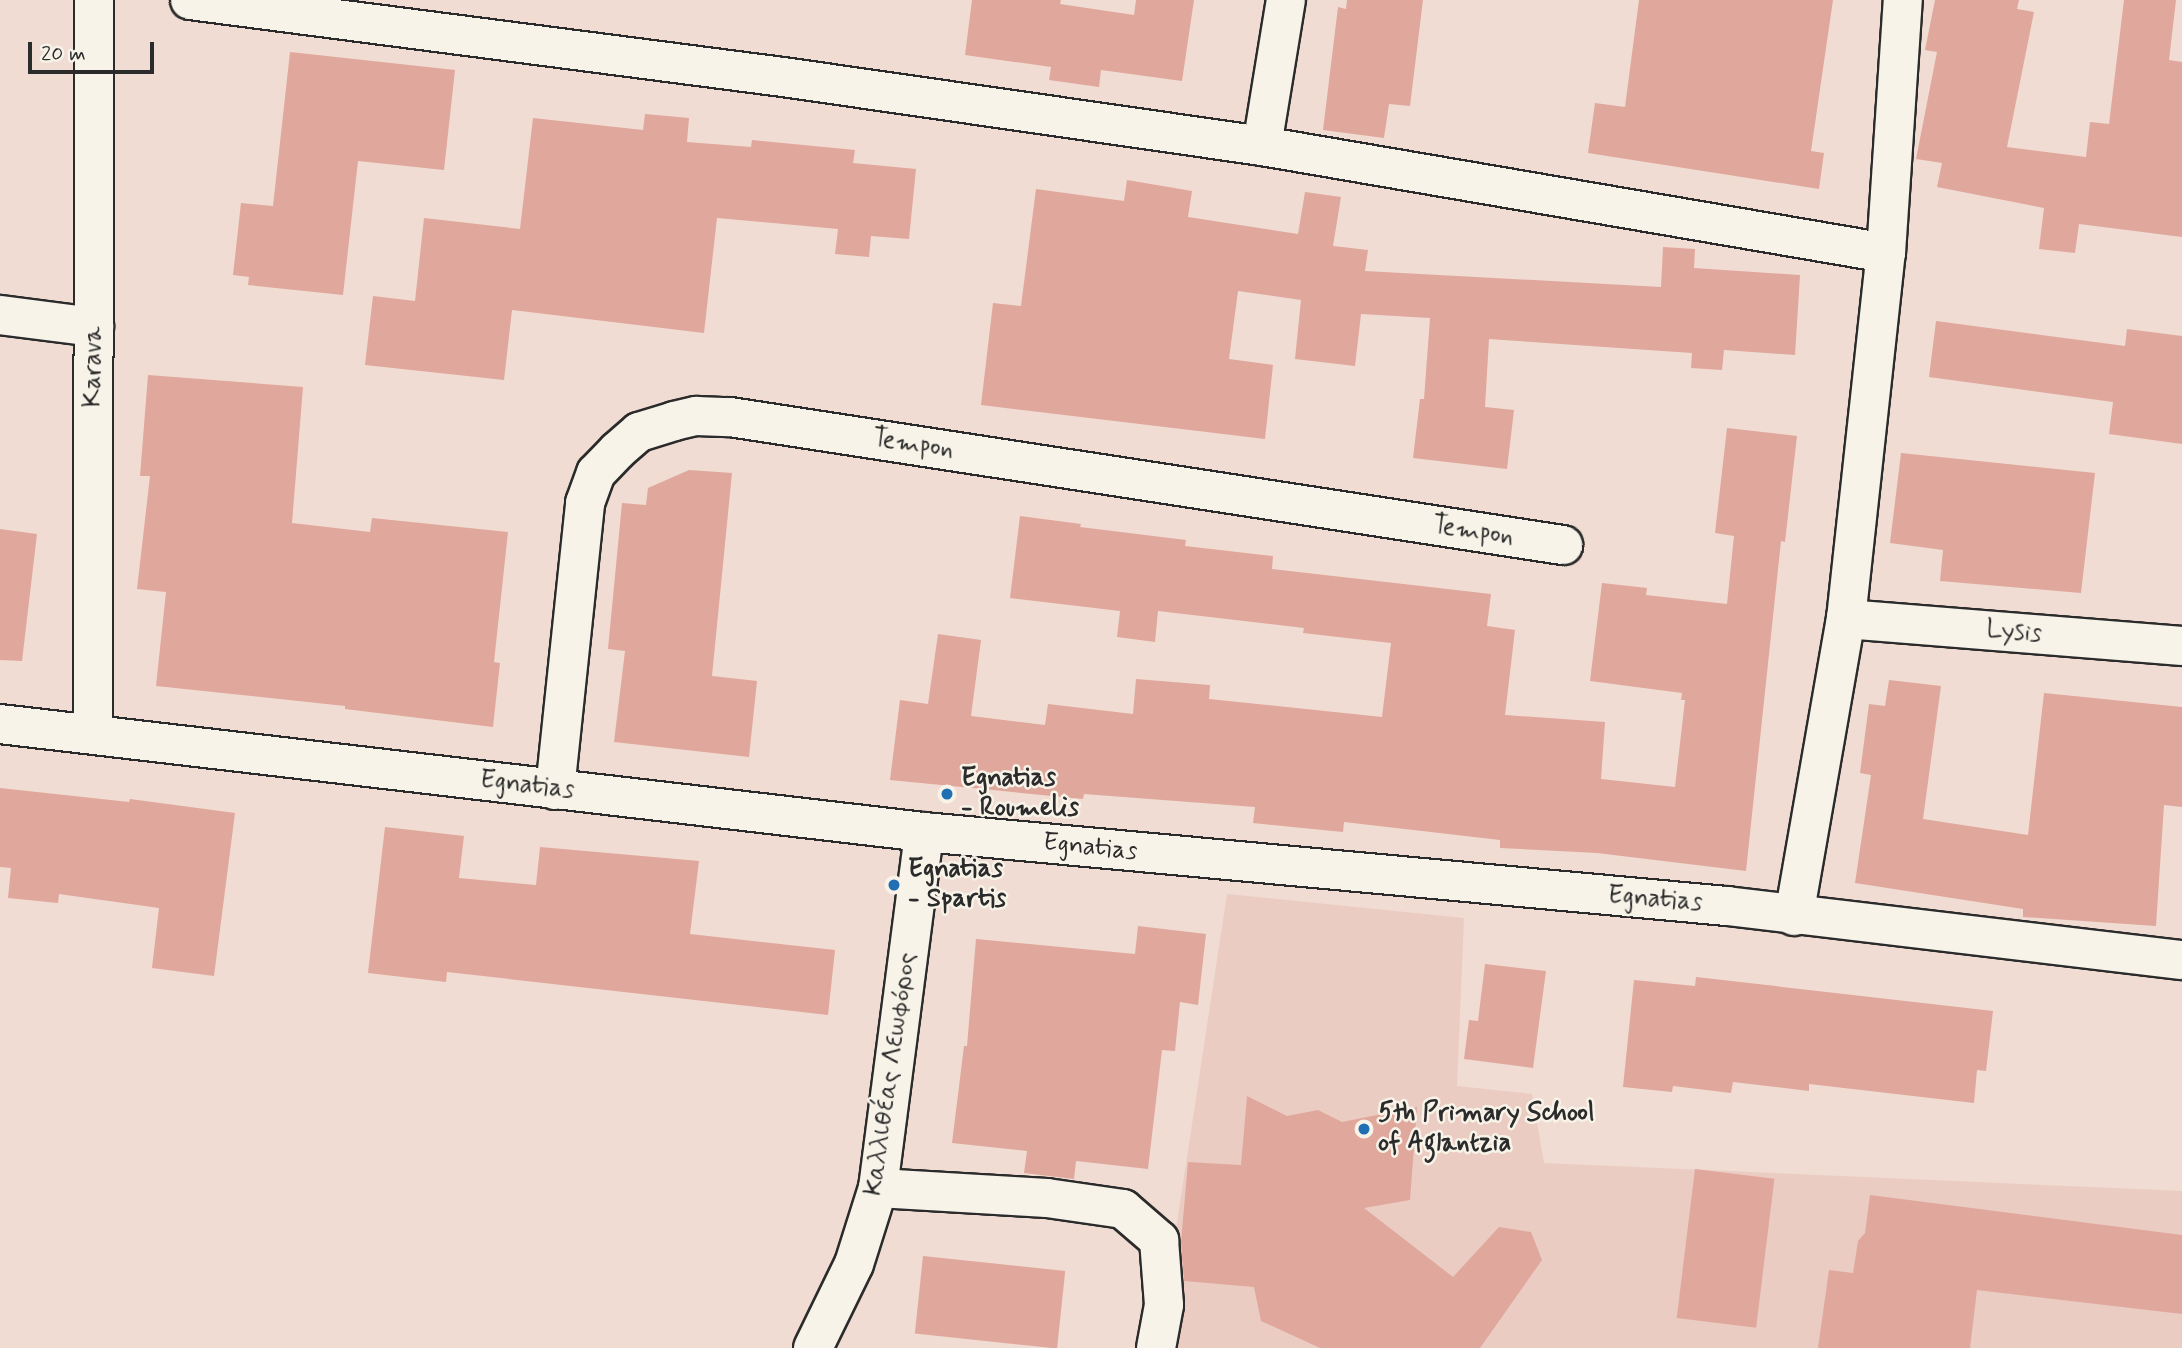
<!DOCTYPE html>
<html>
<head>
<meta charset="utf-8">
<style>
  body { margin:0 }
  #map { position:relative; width:2182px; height:1348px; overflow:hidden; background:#f0dcd2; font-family:Mynerve,sans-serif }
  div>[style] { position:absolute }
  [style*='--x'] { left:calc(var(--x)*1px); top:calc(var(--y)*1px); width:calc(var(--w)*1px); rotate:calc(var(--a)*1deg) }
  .built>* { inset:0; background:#ebccc2 }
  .building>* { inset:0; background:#e0a79d; transform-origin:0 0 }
  .roads { filter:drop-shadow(2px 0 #2b2b2b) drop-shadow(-2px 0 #2b2b2b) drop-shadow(0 2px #2b2b2b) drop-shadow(0 -2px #2b2b2b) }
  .minor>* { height:38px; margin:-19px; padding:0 19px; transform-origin:19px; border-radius:19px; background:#f7f3e8 }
  .tertiary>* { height:38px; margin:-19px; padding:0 19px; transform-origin:19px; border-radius:19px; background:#f7f3e8 }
  .dots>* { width:19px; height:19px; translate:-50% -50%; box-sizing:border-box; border:4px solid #f7f3e8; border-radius:50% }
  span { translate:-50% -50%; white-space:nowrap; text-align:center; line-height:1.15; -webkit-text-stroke:5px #f7f3e8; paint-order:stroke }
  .street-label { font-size:26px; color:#2b2b2b }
  .poi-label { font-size:26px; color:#2b2b2b; font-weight:700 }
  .left { translate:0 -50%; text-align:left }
  .scale { position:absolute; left:28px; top:42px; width:126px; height:32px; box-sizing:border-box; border:4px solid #2b2b2b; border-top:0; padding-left:9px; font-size:21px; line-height:24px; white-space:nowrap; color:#2b2b2b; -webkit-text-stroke:5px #f7f3e8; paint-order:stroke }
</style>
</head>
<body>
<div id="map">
  <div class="built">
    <div style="clip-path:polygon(1227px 894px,1464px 918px,1457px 1086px,1532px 1094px,1544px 1163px,2182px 1191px,2182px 1348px,1158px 1348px)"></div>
  </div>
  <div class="building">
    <div style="clip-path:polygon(972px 0,1061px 0,1060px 4px,1134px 15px,1136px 0,1194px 0,1182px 81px,1101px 70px,1099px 87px,1049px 80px,1051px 67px,965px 55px)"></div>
    <div style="clip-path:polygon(1347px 0,1423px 0,1410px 106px,1389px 104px,1384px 138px,1323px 130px,1338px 7px,1346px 9px)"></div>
    <div style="clip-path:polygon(1639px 0,1833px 0,1811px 151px,1824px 153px,1819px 189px,1588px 153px,1595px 103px,1625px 107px)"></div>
    <div style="clip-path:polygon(1935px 0,2019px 0,2017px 9px,2034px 12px,2007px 147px,2086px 157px,2090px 122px,2109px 124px,2124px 0,2176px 0,2169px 60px,2182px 62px,2182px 237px,2079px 224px,2075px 253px,2039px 249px,2044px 208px,1937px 187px,1942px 163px,1916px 159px,1937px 52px,1925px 50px)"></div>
    <div style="clip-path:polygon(290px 52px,455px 70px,444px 170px,358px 161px,343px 295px,248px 285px,249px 277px,233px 275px,241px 203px,273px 206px)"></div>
    <div style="clip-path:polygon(645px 114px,689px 118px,687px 142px,751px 147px,752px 140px,855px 150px,853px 163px,916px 169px,909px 239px,871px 236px,869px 257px,835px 254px,838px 229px,717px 218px,704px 333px,512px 310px,504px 380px,365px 365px,373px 296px,415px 301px,424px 218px,520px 229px,533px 118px,643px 130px)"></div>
    <div style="clip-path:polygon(1127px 180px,1192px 191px,1188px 217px,1298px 234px,1305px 192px,1341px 197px,1333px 246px,1368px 250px,1365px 271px,1661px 287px,1663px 247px,1695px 249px,1694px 268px,1800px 275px,1795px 355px,1724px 350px,1722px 370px,1691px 368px,1692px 353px,1489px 339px,1485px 407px,1514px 410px,1507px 469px,1413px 458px,1420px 399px,1424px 399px,1430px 318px,1361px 314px,1355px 366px,1295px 359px,1301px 300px,1238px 291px,1229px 359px,1273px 365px,1265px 439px,981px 405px,993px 303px,1021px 306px,1036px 189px,1124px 201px)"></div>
    <div style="clip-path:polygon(1936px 321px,2125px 346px,2127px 329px,2182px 336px,2182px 444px,2109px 434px,2113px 402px,1929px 377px)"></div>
    <div style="clip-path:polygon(148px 375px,303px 387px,292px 523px,370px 532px,372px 518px,508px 532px,494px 662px,500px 663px,493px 727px,345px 709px,345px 706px,156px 686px,166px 592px,137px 589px,150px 476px,140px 476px)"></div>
    <div style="clip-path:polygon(1727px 428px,1797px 436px,1785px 542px,1781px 541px,1746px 871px,1597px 853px,1500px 848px,1500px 840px,1344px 822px,1343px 832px,1253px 823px,1255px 807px,1084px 794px,1083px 799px,890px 780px,900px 700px,928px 704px,938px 634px,981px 640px,971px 716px,1045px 725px,1048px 704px,1133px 714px,1136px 679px,1210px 685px,1209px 699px,1382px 717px,1391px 643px,1303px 633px,1304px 628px,1158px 611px,1155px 642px,1117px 637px,1120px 611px,1010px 598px,1020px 516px,1081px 524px,1080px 527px,1186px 540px,1185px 546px,1273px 556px,1272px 569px,1491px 594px,1487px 626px,1515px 630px,1505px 715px,1605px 722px,1601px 779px,1675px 787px,1685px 700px,1681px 700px,1682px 693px,1590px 681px,1602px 583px,1647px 588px,1646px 595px,1727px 604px,1734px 536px,1715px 533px)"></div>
    <div style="clip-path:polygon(1901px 453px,2095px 473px,2081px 593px,1940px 581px,1943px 550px,1890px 543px)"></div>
    <div style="clip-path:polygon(689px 470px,732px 473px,712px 676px,757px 681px,749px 757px,614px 742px,625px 651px,608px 649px,622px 503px,646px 505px,648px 488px)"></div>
    <div style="clip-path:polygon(0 529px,37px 534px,22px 661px,0 660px)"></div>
    <div style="clip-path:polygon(1889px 680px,1941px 686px,1923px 819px,2028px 835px,2044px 693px,2182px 707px,2182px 807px,2164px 805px,2156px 926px,2023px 917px,2023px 909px,1855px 883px,1871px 775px,1860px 773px,1869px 704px,1885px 706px)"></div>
    <div style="clip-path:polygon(0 788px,129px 802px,130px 799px,235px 813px,214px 976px,152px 968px,159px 908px,59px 894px,58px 903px,8px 898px,11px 868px,0 867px)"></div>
    <div style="clip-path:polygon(385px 827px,464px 836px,459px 878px,536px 885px,540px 847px,699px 861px,690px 934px,835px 950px,828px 1015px,447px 972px,446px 982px,368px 973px)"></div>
    <div style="clip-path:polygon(1138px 926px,1206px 934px,1198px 1005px,1180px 1002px,1175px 1051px,1162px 1050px,1148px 1169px,1076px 1161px,1074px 1179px,1024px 1173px,1027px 1151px,952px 1143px,964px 1046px,967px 1046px,976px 939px,1135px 954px)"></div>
    <div style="clip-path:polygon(1485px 964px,1546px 971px,1533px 1068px,1464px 1059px,1469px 1020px,1478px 1021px)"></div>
    <div style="clip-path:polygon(1696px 977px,1993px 1011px,1986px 1071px,1977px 1070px,1974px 1103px,1809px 1084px,1809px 1091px,1733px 1082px,1731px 1093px,1673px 1086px,1672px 1092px,1623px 1087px,1634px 980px,1695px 986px)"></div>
    <div style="clip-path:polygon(1247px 1096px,1287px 1116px,1318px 1110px,1342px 1122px,1417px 1107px,1410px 1200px,1364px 1208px,1453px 1277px,1499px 1227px,1531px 1232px,1542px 1260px,1480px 1348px,1320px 1348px,1261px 1321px,1254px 1287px,1184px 1281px,1181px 1242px,1188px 1162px,1241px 1165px)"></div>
    <div style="left:1695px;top:1169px;width:80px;height:150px;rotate:7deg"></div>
    <div style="clip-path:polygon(1870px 1195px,2182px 1235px,2182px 1314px,1977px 1290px,1970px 1348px,1818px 1348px,1829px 1270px,1853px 1273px,1858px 1241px,1865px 1233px)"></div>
    <div style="left:923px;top:1256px;width:143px;height:78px;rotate:6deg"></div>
  </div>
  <div class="roads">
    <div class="minor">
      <div style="--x:190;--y:0;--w:598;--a:7.4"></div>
      <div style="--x:783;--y:77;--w:484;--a:8.2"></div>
      <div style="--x:1262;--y:146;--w:633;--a:9.73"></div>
      <div style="--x:1262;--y:146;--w:148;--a:-80.7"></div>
      <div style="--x:0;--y:315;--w:95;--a:7.3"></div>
      <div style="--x:1846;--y:619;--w:337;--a:4.6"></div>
      <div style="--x:555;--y:790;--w:289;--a:-84"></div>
      <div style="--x:585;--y:503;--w:32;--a:-70"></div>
      <div style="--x:596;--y:473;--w:30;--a:-46"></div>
      <div style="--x:617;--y:451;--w:29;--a:-41"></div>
      <div style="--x:639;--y:432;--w:37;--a:-17"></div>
      <div style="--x:674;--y:421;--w:23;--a:-13"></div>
      <div style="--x:696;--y:416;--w:34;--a:2"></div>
      <div style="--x:730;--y:417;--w:843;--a:8.74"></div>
      <div style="--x:1794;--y:916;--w:302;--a:-80.1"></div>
      <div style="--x:1846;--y:619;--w:368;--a:-83.8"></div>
      <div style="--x:1886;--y:253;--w:254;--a:-86.2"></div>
      <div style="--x:878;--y:1188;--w:169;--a:3.4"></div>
      <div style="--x:1047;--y:1198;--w:77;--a:8.2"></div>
      <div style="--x:1123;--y:1209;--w:48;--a:40.7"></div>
      <div style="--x:1159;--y:1240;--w:65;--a:85.6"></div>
      <div style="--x:1164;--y:1305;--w:44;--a:100.5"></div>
      <div style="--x:813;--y:1348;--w:93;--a:-64"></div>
      <div style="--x:854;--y:1264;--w:80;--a:-72.5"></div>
      <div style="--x:878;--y:1188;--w:359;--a:-82.6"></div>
    </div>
    <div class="tertiary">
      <div style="--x:0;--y:724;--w:930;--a:6.67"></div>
      <div style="--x:924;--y:832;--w:806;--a:5.27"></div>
      <div style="--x:1727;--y:906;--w:458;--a:6.8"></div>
      <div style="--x:93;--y:734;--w:734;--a:-89.92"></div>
    </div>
  </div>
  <div class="dots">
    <div style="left:947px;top:794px;background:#1f6fb2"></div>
    <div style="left:894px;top:885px;background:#1f6fb2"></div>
    <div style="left:1364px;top:1129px;background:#1f6fb2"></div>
  </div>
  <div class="street-label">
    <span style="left:94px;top:367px;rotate:-90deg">Karava</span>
    <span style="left:913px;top:445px;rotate:9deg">Tempon</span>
    <span style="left:1473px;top:532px;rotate:9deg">Tempon</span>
    <span style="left:2014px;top:633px;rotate:5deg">Lysis</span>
    <span style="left:527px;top:786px;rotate:7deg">Egnatias</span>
    <span style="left:1090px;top:848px;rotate:6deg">Egnatias</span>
    <span style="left:1655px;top:900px;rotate:5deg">Egnatias</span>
    <span style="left:891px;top:1074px;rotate:-82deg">Καλλιθέας Λεωφόρος</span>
  </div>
  <div class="poi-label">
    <span class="left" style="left:961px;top:794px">Egnatias<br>- Roumelis</span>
    <span class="left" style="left:908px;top:885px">Egnatias<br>- Spartis</span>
    <span class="left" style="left:1378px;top:1129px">5th Primary School<br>of Aglantzia</span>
  </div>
  <div class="scale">20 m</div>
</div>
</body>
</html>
